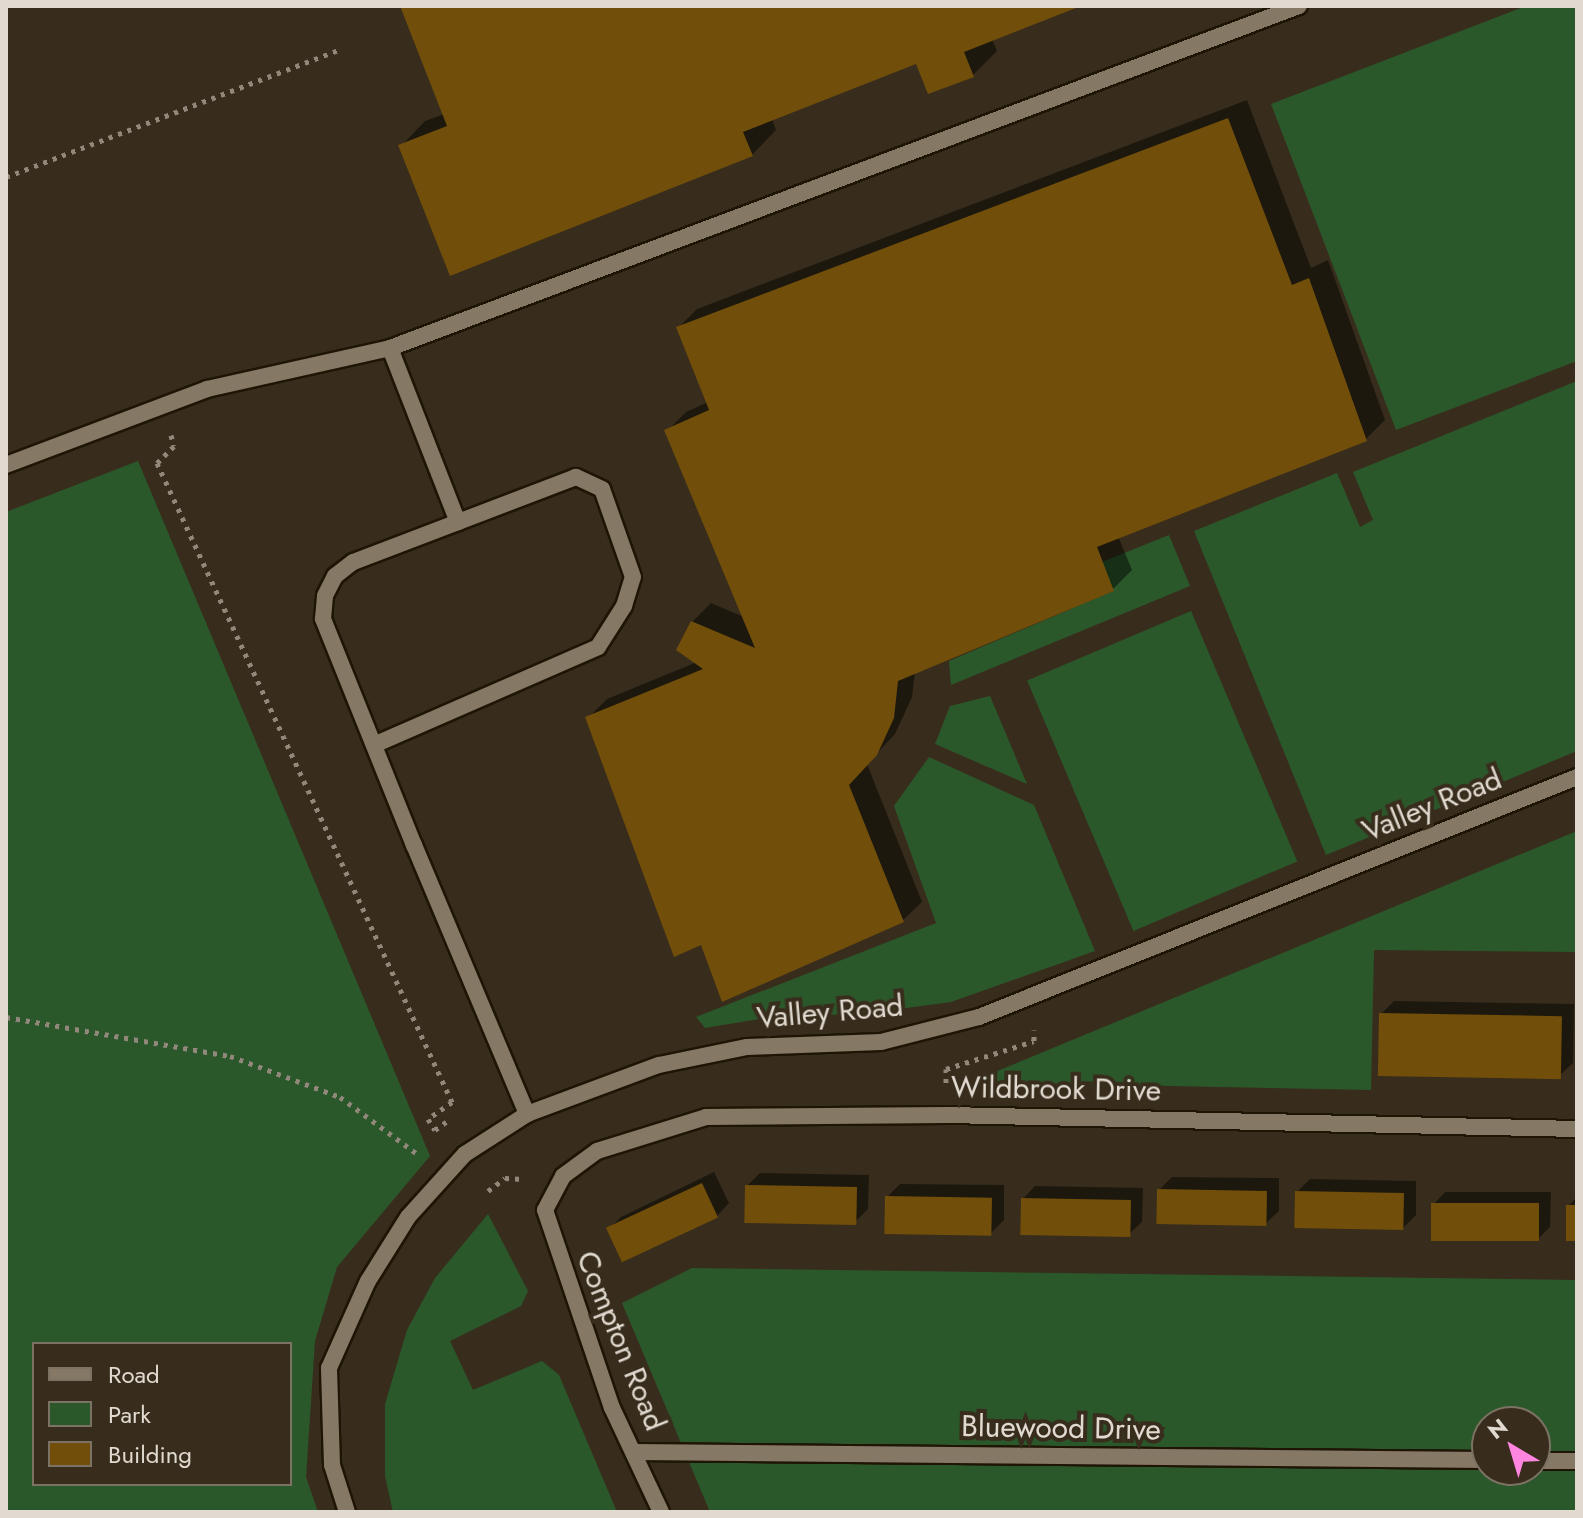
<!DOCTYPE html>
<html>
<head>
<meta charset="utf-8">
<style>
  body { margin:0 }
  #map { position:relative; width:1583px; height:1518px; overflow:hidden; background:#382d1c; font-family:Jost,sans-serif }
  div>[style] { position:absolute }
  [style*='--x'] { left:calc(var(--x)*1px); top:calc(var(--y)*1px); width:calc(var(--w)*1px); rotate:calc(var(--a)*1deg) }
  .green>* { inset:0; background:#2b582b; transform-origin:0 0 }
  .shadow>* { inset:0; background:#0007 }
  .building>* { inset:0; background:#714e0a; transform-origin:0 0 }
  .path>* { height:5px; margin-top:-2.5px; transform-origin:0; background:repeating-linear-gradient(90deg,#91887b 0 4px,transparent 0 10px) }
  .roads { filter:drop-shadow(2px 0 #1f1505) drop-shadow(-2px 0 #1f1505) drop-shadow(0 2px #1f1505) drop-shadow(0 -2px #1f1505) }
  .lane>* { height:16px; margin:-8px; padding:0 8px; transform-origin:8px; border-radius:8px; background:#857865 }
  .street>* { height:16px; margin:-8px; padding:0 8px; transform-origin:8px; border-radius:8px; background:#857865 }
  span { translate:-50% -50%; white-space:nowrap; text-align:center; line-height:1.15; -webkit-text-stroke:8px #382d1c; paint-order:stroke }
  .street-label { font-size:30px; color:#e1dad0 }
  .frame { position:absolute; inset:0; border:8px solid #e1dad0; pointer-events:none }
  .legend { position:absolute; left:32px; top:1342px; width:260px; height:144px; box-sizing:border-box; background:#382d1c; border:2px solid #7c7264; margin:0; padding:10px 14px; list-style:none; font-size:24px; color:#e1dad0 }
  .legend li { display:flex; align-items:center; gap:16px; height:40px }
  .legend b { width:40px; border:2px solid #7c7264 }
  .north { position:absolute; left:1471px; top:1406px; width:80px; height:80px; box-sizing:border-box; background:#382d1c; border:2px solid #7c7264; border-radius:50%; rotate:322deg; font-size:22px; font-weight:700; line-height:32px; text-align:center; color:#e1dad0 }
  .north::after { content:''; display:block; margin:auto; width:28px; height:36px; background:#ff85df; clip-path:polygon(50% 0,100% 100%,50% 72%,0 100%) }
</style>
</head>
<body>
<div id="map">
  <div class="green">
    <div style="clip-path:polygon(1526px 6px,1577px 6px,1577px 361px,1396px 430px,1271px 104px)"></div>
    <div style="clip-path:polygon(1577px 381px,1577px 751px,1326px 855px,1194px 531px,1337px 473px,1360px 527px,1373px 520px,1353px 472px)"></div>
    <div style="clip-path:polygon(evenodd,138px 461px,430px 1156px,337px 1267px,315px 1341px,306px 1477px,318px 1512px,6px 1512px,6px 512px,138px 461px,290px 1344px,290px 1484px,34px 1484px,34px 1344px,290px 1344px)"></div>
    <div style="clip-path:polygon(1169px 535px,1190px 586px,951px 685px,949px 661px,1113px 591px,1102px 562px)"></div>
    <div style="left:1191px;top:611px;width:272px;height:178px;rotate:67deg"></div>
    <div style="clip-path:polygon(990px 696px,1027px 784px,935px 744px,950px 706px)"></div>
    <div style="clip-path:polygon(929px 757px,1034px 805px,1095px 951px,951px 1002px,862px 1014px,778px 1016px,705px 1028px,696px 1017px,936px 923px,894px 806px)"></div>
    <div style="clip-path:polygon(1577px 831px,1577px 952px,1374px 950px,1371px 1090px,971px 1082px)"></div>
    <div style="clip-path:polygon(488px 1214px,528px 1291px,521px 1306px,450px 1341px,473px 1390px,542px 1361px,559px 1375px,617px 1512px,393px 1512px,385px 1476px,385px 1404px,407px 1330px,435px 1278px)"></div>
    <div style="clip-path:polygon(evenodd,692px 1268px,1577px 1280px,1577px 1512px,710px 1512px,622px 1303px,692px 1268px,1487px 1422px,1535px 1422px,1535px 1470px,1487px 1470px,1487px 1422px)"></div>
  </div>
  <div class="shadow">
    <div style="clip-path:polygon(402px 6px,1076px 6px,992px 39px,997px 51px,973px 75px,918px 61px,772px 119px,776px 130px,752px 155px,401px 146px,425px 121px,444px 114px)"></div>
    <div style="clip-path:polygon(1247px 100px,1311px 268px,1328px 260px,1385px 420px,1366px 439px,1118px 536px,1132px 570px,1113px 589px,915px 672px,912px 697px,895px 734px,867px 764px,922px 902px,903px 920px,588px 718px,607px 699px,697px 662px,692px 622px,711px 603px,744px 617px,667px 431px,686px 412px,708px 402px,678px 328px,697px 309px)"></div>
    <div style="clip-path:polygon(1394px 1001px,1574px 1004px,1573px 1063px,1560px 1075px,1381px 1014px)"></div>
    <div style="clip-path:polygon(714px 1172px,729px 1203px,717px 1216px,608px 1230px,621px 1217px)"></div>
    <div style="clip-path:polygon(760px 1173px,869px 1175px,868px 1209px,855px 1222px,747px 1186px)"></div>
    <div style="clip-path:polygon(1172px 1177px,1279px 1178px,1279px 1211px,1266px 1223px,1159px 1190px)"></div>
    <div style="clip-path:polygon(1310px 1179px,1416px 1181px,1416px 1215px,1403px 1228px,1297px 1192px)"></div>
    <div style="clip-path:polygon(900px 1184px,1004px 1185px,1004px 1220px,991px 1233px,887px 1197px)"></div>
    <div style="clip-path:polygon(1035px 1186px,1143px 1188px,1142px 1222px,1129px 1234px,1023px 1199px)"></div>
    <div style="clip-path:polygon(1445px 1192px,1551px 1192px,1550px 1227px,1538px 1239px,1433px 1205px)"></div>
    <div style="clip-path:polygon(1577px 1197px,1577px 1240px,1568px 1206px)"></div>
  </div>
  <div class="building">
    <div style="clip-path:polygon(400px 6px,1081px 6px,964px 52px,974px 77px,928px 94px,916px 64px,743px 132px,753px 156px,450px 276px,398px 145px,447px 126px)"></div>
    <div style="clip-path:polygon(1228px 118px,1292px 285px,1309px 278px,1367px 441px,1097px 547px,1114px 591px,898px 681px,894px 718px,877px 755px,849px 785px,904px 922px,722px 1002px,701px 945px,674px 957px,585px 717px,703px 669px,676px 650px,691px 621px,755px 648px,664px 430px,709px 410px,676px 327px)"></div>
    <div style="left:1379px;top:1013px;width:183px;height:63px;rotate:1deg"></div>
    <div style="left:702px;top:1183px;width:38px;height:106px;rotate:65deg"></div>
    <div style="left:745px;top:1185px;width:112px;height:38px;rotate:1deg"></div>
    <div style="left:1157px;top:1189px;width:110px;height:35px;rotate:1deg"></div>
    <div style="left:1295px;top:1191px;width:109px;height:37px;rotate:1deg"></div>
    <div style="left:885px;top:1196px;width:107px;height:38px;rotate:1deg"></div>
    <div style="left:1021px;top:1198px;width:110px;height:37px;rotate:1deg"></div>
    <div style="left:1539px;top:1203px;width:38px;height:108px;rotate:90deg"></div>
    <div style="left:1566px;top:1205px;width:11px;height:36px"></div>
  </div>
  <div class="path">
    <div style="--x:6;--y:177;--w:356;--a:-20.9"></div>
    <div style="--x:171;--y:435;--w:11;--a:75"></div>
    <div style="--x:174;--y:446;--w:24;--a:135"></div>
    <div style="--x:157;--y:463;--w:704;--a:65.22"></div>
    <div style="--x:452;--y:1102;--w:29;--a:145"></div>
    <div style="--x:428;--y:1119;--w:13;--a:58"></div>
    <div style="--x:435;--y:1130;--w:14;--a:-36"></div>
    <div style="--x:6;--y:1017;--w:227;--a:9.9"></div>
    <div style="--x:230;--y:1056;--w:117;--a:20.4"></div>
    <div style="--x:340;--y:1097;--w:99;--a:36.4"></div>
    <div style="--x:946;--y:1083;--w:14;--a:-90"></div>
    <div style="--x:946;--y:1069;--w:92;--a:-17.7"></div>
    <div style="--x:1034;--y:1041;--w:11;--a:-90"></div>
    <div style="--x:488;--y:1191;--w:21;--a:-37"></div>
    <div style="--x:505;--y:1178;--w:19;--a:3"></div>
  </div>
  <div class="roads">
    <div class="lane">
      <div style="--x:390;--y:348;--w:187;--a:68.7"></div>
      <div style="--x:6;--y:465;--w:215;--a:-20.7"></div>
      <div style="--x:207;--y:389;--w:188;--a:-12.6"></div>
      <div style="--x:390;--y:348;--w:971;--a:-20.62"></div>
      <div style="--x:374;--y:745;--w:244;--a:-23.6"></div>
      <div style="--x:598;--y:647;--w:49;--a:-57.6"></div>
      <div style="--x:624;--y:606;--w:30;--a:-73"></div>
      <div style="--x:633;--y:577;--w:93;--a:-109.4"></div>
      <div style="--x:602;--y:489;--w:29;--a:-155"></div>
      <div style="--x:576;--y:477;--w:239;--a:159.1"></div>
      <div style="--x:353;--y:562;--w:23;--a:142"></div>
      <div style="--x:335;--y:576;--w:22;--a:117"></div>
      <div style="--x:325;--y:596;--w:23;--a:95"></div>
      <div style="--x:323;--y:619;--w:244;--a:68.1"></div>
      <div style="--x:414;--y:845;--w:292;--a:67.2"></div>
    </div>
    <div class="street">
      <div style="--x:635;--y:1452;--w:852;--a:0.54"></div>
      <div style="--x:1535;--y:1461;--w:42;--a:0"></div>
      <div style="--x:347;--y:1512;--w:49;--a:-107.7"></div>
      <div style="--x:332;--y:1465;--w:97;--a:-91.8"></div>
      <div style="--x:329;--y:1368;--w:95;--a:-65.9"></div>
      <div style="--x:368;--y:1281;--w:75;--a:-58"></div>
      <div style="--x:408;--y:1217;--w:85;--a:-47.9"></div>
      <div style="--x:465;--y:1154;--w:74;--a:-32.8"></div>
      <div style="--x:527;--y:1114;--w:141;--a:-20.4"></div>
      <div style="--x:659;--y:1065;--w:90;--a:-11.6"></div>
      <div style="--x:747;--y:1047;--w:134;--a:-2.1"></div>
      <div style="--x:881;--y:1042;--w:101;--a:-14.3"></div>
      <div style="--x:979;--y:1017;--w:644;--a:-21.87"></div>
      <div style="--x:661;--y:1512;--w:115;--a:-115.2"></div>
      <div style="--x:612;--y:1408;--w:209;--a:-108.7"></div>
      <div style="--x:545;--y:1210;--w:38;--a:-62"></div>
      <div style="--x:563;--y:1176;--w:42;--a:-36.3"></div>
      <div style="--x:597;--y:1151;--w:114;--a:-17.3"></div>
      <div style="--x:706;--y:1117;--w:241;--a:-0.5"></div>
      <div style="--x:947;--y:1115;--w:630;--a:1.27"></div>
    </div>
  </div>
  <div class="street-label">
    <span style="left:1432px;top:805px;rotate:-22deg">Valley Road</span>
    <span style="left:830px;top:1012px;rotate:-5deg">Valley Road</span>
    <span style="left:1056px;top:1089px;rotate:1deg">Wildbrook Drive</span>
    <span style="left:621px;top:1341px;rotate:68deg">Compton Road</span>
    <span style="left:1061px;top:1428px;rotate:1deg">Bluewood Drive</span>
  </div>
  <div class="frame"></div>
  <ul class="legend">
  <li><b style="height:10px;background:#857865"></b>Road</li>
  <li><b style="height:22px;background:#2b582b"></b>Park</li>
  <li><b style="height:22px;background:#714e0a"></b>Building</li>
  </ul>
  <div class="north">N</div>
</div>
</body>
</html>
